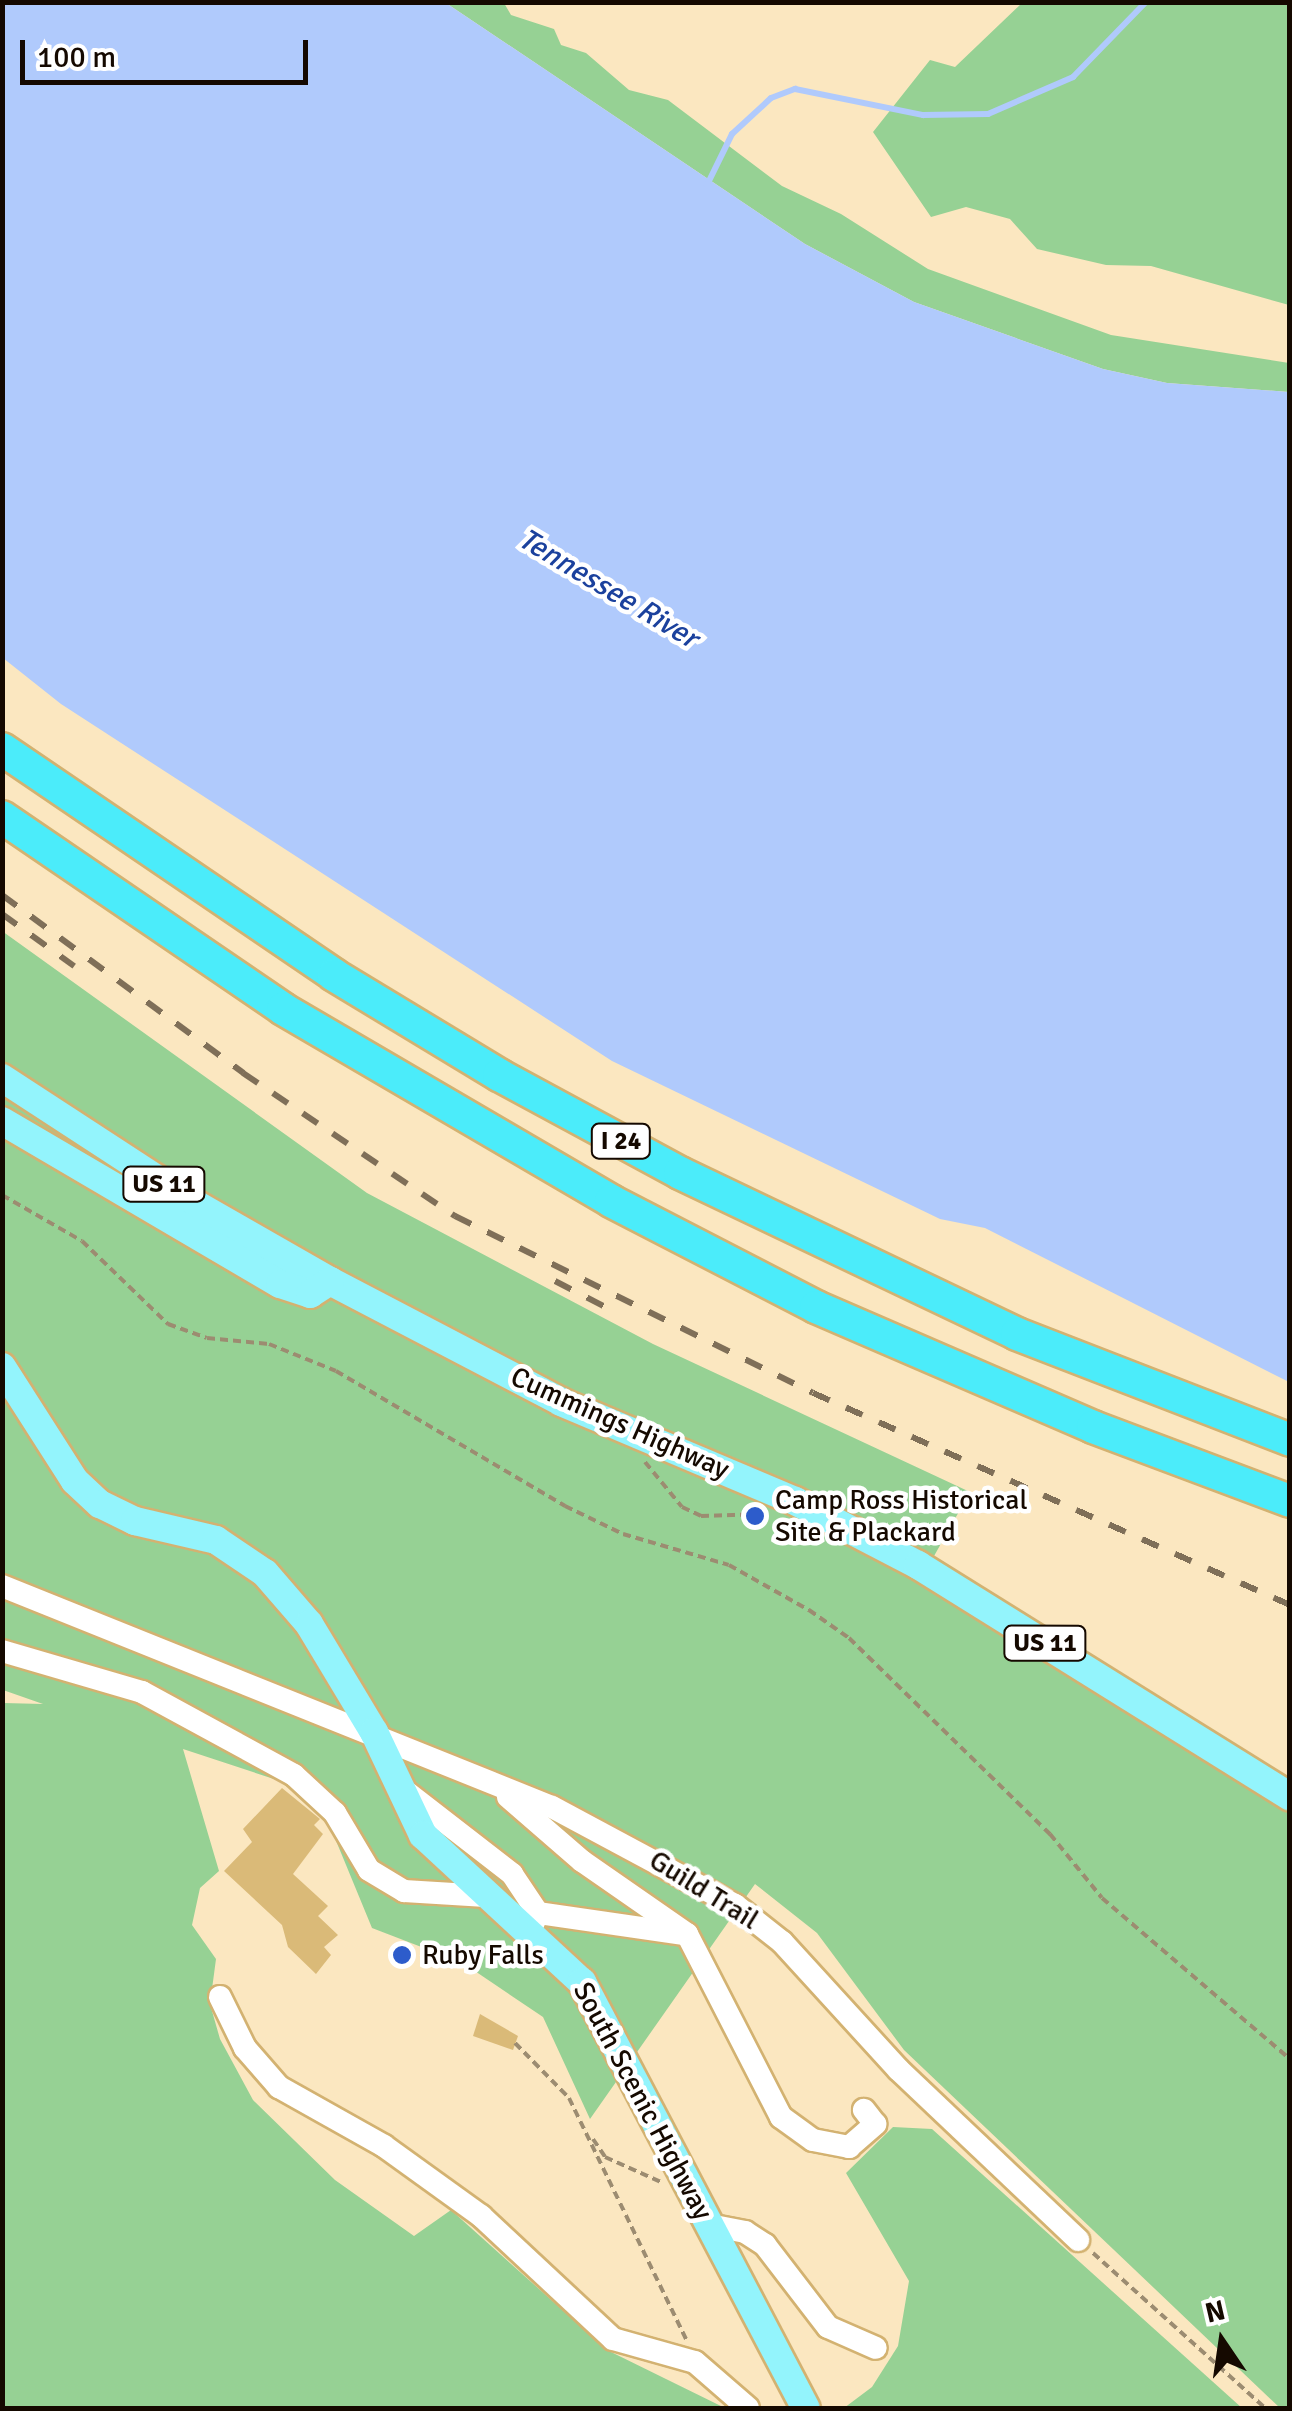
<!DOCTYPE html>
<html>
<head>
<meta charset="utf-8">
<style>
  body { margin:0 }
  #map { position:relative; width:1292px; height:2411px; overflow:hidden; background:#fbe7c0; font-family:Signika,sans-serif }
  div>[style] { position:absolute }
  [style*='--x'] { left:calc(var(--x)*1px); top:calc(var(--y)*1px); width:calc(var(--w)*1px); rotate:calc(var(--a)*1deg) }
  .green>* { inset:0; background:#96d194 }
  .water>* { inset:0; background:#b0cafc }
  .stream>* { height:6px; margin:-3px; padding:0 3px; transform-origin:3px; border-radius:3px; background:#b0cafc }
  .building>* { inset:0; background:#daba78 }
  .path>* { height:4px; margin-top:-2px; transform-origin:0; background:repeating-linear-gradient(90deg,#9c8c71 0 8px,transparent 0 13px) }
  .roads { filter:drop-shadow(2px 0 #d3b271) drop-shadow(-2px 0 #d3b271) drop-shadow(0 2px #d3b271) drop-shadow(0 -2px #d3b271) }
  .minor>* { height:22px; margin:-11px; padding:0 11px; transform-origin:11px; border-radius:11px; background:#fff }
  .major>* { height:28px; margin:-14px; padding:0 14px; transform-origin:14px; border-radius:14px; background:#93f4fc }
  .highway>* { height:32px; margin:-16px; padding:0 16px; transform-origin:16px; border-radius:16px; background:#4becfa }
  .rail>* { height:6px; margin-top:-3px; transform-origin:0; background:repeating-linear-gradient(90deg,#7f6f58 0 18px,transparent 0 36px) }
  .dots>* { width:28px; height:28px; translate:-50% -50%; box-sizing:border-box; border:5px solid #fff; border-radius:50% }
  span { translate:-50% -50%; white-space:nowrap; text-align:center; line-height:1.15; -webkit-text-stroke:9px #fff; paint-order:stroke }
  .shield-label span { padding:2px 8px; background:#fff; border:2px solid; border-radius:8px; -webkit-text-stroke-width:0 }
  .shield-label { font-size:25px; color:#150900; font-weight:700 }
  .street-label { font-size:28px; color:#150900 }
  .poi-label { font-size:28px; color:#150900 }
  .left { translate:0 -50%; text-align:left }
  .water-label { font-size:30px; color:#1b419d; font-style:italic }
  .frame { position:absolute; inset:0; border:5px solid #150900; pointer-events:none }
  .north { position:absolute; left:1172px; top:2291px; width:100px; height:100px; -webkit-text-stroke:8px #fff; paint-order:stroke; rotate:347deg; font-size:28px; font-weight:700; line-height:40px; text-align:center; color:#150900 }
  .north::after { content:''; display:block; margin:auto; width:35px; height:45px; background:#150900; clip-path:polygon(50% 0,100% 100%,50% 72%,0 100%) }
  .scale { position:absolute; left:20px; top:40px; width:288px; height:45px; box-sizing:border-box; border:5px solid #150900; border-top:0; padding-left:12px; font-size:30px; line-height:35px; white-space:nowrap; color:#150900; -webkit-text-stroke:8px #fff; paint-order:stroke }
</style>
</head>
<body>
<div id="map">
  <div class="green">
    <div style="clip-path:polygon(446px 3px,504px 3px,511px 15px,554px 29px,561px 45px,586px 53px,629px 90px,668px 100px,782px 186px,841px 214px,928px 269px,1111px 335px,1289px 363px,1289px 392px,1167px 383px,1103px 369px,914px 302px,805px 244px)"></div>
    <div style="clip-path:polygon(1022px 3px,1289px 3px,1289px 305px,1151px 266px,1106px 265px,1037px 249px,1010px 219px,966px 207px,931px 217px,873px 132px,930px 60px,955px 67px)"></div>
    <div style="clip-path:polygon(2px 931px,367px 1193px,653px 1344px,970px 1492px,920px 1581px,1289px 1805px,1289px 2408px,1280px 2408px,904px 2050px,817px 1933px,755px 1884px,590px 2119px,543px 2017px,463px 1963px,372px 1928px,325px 1814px,286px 1783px,183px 1749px,219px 1871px,200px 1888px,192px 1925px,216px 1959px,210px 2004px,220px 2039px,253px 2100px,335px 2180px,414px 2236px,451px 2210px,607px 2350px,725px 2408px,3px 2408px,3px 1703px,43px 1704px,3px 1690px)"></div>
    <div style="clip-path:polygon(893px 2127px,932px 2129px,1242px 2408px,844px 2408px,872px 2387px,898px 2346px,909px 2281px,846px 2173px)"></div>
  </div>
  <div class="water">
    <div style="clip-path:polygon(2px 3px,446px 3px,805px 244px,914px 302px,1103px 369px,1167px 383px,1289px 392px,1289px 1382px,985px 1228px,940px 1219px,612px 1061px,61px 704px,3px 658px)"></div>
  </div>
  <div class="stream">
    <div style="--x:707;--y:185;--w:57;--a:-63.9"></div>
    <div style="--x:732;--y:134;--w:53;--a:-42.7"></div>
    <div style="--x:771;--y:98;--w:26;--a:-21"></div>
    <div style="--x:795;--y:89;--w:131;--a:11.5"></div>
    <div style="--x:923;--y:115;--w:65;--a:-0.9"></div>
    <div style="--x:988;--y:114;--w:93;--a:-23.5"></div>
    <div style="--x:1073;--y:77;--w:105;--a:-45.8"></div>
  </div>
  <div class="building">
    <div style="clip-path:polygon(282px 1788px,320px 1819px,314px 1825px,323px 1834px,293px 1874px,328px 1906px,318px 1916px,338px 1935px,324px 1947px,331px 1955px,316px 1974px,288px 1947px,282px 1925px,224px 1871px,252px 1842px,243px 1829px)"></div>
    <div style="clip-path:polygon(480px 2014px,518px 2036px,513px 2050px,473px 2036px)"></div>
  </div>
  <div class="path">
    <div style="--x:2;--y:1195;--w:92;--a:29.9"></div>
    <div style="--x:82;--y:1241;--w:120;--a:44"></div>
    <div style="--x:168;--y:1324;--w:41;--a:19.7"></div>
    <div style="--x:207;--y:1338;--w:62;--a:5.5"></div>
    <div style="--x:269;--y:1344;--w:72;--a:21.9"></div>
    <div style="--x:336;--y:1371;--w:266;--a:30.5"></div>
    <div style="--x:565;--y:1506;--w:64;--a:25.8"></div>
    <div style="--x:623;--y:1534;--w:110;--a:16.3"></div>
    <div style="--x:729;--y:1565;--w:92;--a:29.4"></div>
    <div style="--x:809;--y:1610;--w:49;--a:35"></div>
    <div style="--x:849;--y:1638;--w:281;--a:44.3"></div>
    <div style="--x:1050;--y:1834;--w:82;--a:50.9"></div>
    <div style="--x:1102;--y:1898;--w:248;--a:40.6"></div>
    <div style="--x:645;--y:1462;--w:58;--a:50.6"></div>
    <div style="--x:682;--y:1507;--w:21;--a:25"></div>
    <div style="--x:701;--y:1516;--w:65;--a:-1.8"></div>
    <div style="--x:515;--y:2043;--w:77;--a:45.5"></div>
    <div style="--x:569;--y:2098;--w:268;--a:64.1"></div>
    <div style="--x:593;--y:2139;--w:22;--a:56"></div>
    <div style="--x:605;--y:2157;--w:64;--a:24.1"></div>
    <div style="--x:1093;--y:2253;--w:232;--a:42"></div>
  </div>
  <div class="roads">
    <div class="minor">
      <div style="--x:2;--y:1586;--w:593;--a:21.89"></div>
      <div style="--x:552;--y:1807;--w:208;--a:28.2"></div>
      <div style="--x:735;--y:1905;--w:60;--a:38.2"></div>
      <div style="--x:782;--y:1942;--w:173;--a:47.6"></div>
      <div style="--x:899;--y:2070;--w:247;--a:43.5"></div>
      <div style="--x:2;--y:1651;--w:146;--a:16.3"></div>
      <div style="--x:142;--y:1692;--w:173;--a:28.6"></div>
      <div style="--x:294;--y:1775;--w:56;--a:42.8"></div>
      <div style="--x:335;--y:1813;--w:66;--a:59.2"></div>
      <div style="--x:369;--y:1870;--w:41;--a:31"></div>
      <div style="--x:404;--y:1891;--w:82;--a:3.5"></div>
      <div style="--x:400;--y:1787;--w:142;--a:37.8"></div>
      <div style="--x:512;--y:1874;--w:47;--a:56.3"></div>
      <div style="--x:538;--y:1913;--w:17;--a:114"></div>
      <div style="--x:508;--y:1797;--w:98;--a:40.9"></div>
      <div style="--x:582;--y:1861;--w:128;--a:34.8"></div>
      <div style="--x:687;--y:1934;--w:206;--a:62.8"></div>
      <div style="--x:781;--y:2117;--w:39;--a:36"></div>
      <div style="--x:813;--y:2140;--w:37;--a:11"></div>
      <div style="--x:849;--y:2147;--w:35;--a:-41"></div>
      <div style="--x:875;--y:2124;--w:18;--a:-128"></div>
      <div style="--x:538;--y:1913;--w:147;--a:8.2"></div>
      <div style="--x:220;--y:1997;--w:57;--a:63.9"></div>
      <div style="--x:245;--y:2048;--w:52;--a:48.9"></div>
      <div style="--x:279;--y:2087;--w:120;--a:29.3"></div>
      <div style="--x:384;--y:2146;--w:120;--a:35.8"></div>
      <div style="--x:481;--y:2216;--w:180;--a:43"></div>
      <div style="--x:613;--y:2339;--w:85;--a:15.7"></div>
      <div style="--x:695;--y:2362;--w:70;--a:41"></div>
      <div style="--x:709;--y:2225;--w:37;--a:11"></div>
      <div style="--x:745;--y:2232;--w:24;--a:33"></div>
      <div style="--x:765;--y:2245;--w:103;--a:52.5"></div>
      <div style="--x:828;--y:2327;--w:52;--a:23.6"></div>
    </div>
    <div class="major">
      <div style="--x:2;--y:1078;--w:233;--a:33.1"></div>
      <div style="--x:197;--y:1205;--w:153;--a:29.7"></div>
      <div style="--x:330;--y:1281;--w:261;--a:27.6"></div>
      <div style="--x:561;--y:1402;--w:254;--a:22.9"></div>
      <div style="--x:795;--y:1501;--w:139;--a:27.5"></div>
      <div style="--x:918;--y:1565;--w:438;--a:31.9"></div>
      <div style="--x:2;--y:1121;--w:322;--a:30.4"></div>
      <div style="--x:280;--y:1284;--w:32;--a:18"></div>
      <div style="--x:310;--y:1294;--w:24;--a:-33"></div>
      <div style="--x:2;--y:1367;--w:135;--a:57.4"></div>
      <div style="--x:75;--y:1481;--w:34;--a:43"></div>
      <div style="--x:100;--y:1504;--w:39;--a:26"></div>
      <div style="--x:135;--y:1521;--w:83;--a:13.2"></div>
      <div style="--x:216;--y:1540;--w:59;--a:34"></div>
      <div style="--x:265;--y:1573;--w:67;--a:49.2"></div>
      <div style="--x:309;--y:1624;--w:126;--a:59"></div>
      <div style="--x:374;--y:1732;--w:114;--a:64.6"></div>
      <div style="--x:423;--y:1835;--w:217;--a:42.8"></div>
      <div style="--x:582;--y:1982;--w:481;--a:62.3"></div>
    </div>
    <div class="highway">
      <div style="--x:2;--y:749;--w:402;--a:34.2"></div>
      <div style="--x:334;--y:975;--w:193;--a:31.2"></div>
      <div style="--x:499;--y:1075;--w:206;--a:28.4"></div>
      <div style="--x:680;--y:1173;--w:373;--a:25.5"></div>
      <div style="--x:1017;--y:1334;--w:293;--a:21.2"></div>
      <div style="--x:2;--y:817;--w:340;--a:34.3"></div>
      <div style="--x:283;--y:1009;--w:380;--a:30.3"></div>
      <div style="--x:611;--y:1201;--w:231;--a:27.3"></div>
      <div style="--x:816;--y:1307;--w:302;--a:23.4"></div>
      <div style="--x:1093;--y:1427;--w:210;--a:20.6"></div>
    </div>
  </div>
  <div class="rail">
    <div style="--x:2;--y:895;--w:300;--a:36.4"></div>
    <div style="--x:243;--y:1073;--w:256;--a:34"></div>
    <div style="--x:455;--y:1216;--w:399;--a:26.3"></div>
    <div style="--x:813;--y:1393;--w:522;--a:23.96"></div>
    <div style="--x:2;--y:914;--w:89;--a:35.8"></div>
    <div style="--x:555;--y:1281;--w:70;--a:27.3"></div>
  </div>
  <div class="dots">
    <div style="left:755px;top:1516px;background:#2d5ccb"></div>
    <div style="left:402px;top:1955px;background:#2d5ccb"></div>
  </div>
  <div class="shield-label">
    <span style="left:621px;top:1141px">I 24</span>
    <span style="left:164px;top:1184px">US 11</span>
    <span style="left:1045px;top:1643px">US 11</span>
  </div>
  <div class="street-label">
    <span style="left:620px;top:1423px;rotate:24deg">Cummings Highway</span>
    <span style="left:704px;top:1890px;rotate:32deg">Guild Trail</span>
    <span style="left:643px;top:2101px;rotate:62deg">South Scenic Highway</span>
  </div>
  <div class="poi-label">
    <span class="left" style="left:775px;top:1516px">Camp Ross Historical<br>Site &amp; Plackard</span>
    <span class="left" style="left:422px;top:1955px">Ruby Falls</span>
  </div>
  <div class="water-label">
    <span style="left:608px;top:589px;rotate:31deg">Tennessee River</span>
  </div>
  <div class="frame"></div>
  <div class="north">N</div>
  <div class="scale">100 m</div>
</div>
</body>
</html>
